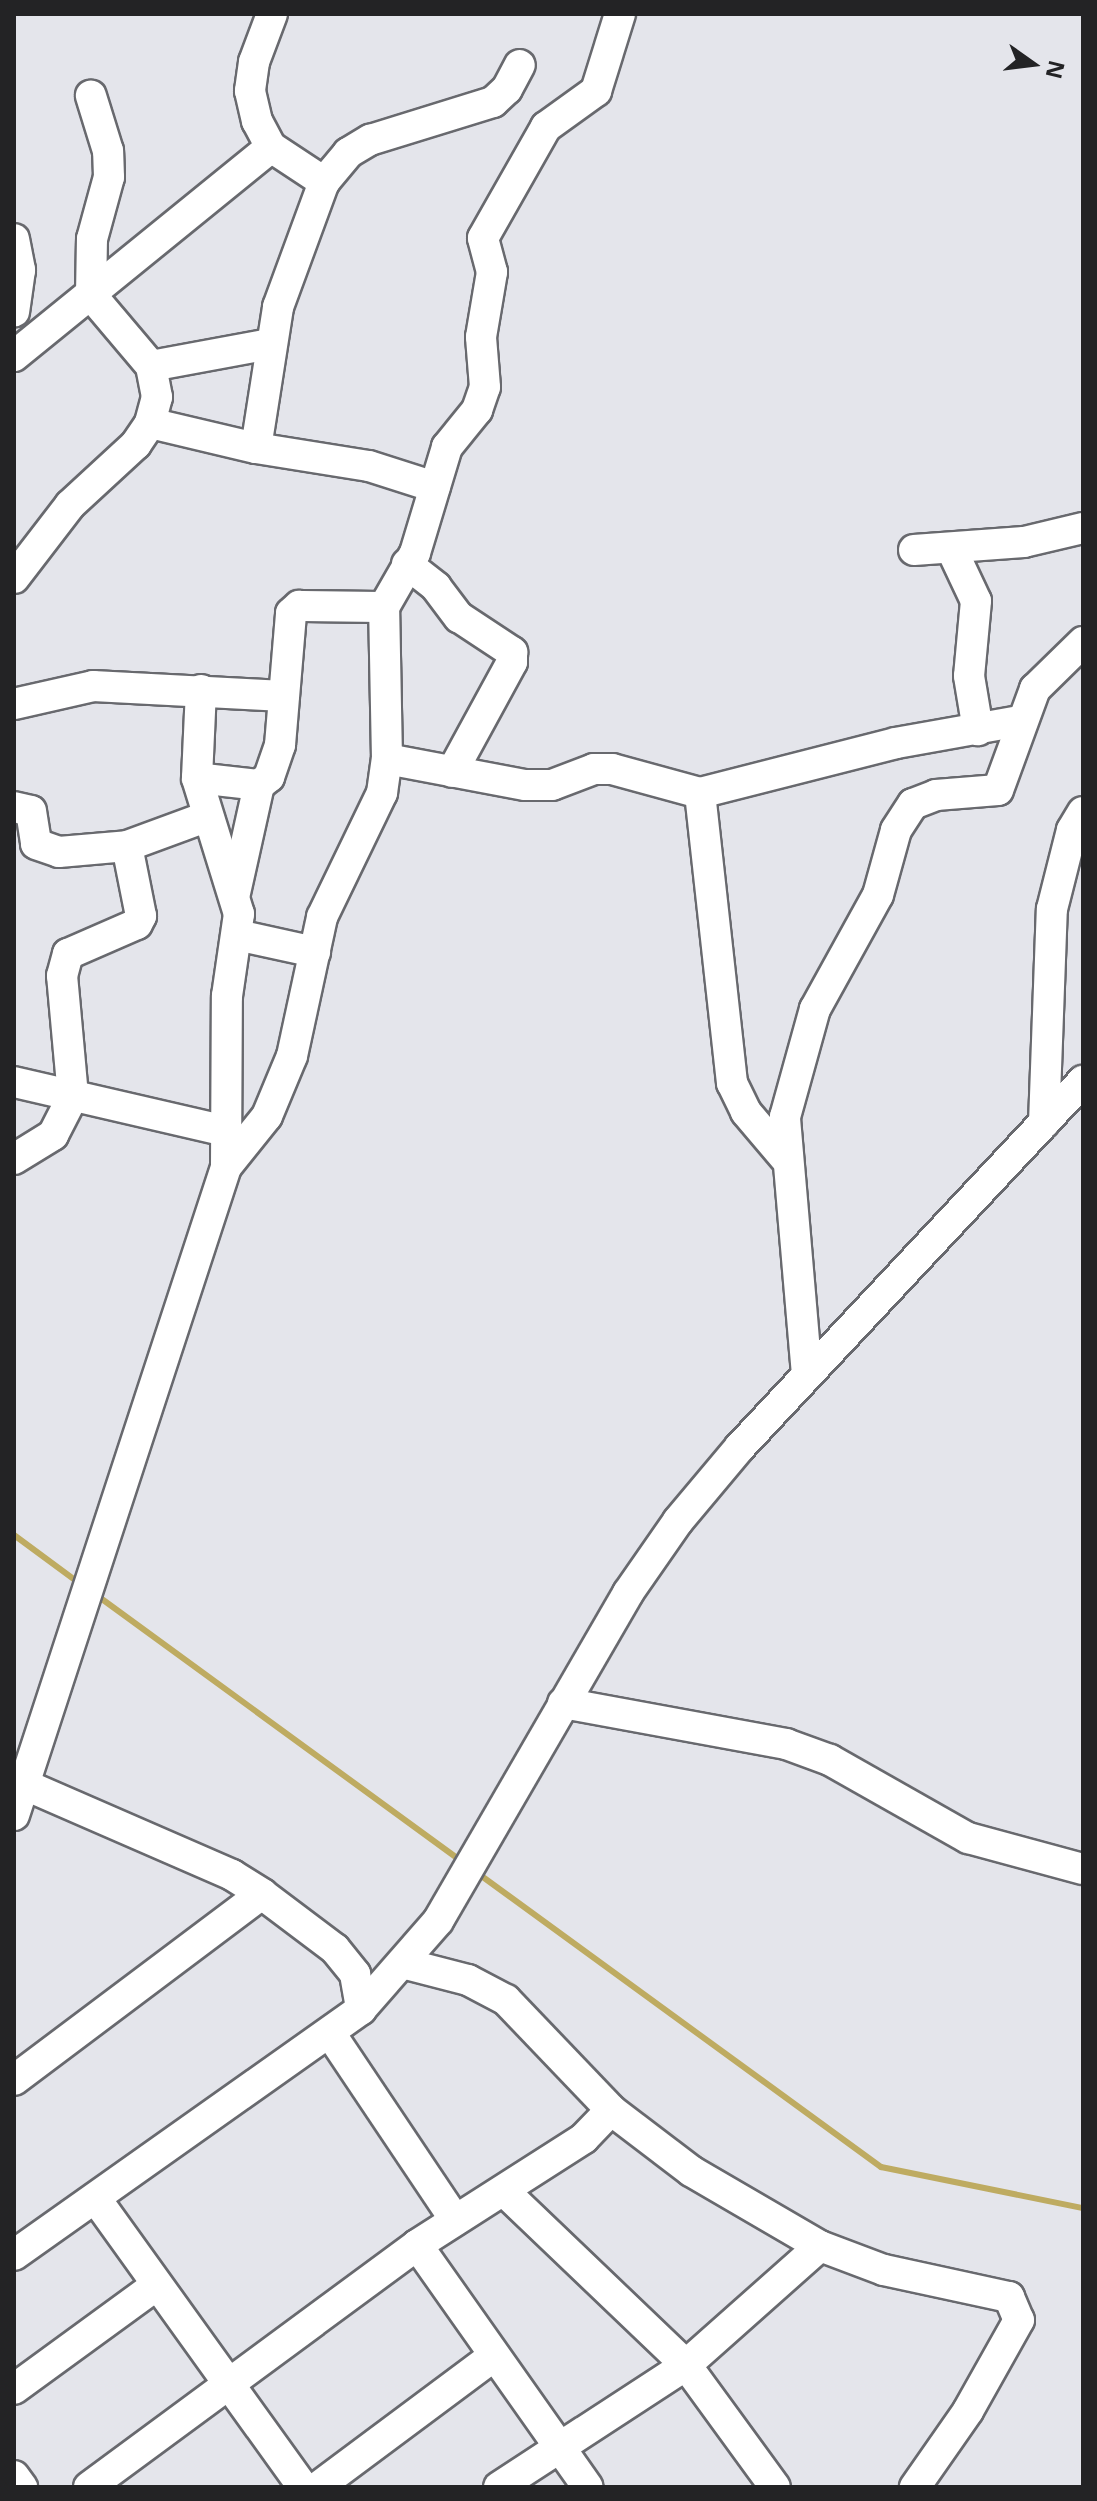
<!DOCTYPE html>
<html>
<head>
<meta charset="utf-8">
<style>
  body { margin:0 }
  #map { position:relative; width:1097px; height:2501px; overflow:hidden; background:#e4e5eb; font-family:"Noto Sans",sans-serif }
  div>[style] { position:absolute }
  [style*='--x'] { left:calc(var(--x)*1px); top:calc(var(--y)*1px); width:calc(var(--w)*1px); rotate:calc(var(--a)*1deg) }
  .stream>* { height:6px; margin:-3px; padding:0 3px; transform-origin:3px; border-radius:3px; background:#beab61 }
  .roads { filter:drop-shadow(2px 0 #68696e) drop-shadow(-2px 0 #68696e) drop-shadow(0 2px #68696e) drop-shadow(0 -2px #68696e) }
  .minor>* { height:30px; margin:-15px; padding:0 15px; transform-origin:15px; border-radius:15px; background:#fff }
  span { translate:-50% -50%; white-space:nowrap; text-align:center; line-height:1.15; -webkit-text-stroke:7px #e4e5eb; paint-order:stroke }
  .frame { position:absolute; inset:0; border:16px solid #232325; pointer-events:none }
  .north { position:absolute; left:993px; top:24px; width:80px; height:80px; -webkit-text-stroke:6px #e4e5eb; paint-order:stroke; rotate:104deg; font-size:22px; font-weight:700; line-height:32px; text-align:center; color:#232325 }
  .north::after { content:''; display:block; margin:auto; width:28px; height:36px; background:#232325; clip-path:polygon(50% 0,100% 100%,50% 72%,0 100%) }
</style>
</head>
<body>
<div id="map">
  <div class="stream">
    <div style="--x:14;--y:1535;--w:81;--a:36.4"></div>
    <div style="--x:95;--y:1594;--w:457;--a:36.1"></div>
    <div style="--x:476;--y:1872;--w:501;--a:36.07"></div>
    <div style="--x:881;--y:2167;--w:206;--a:11.5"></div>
  </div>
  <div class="roads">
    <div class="minor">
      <div style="--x:272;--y:14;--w:51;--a:110.6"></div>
      <div style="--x:254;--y:62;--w:29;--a:98"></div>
      <div style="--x:250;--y:91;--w:31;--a:77"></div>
      <div style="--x:257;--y:121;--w:30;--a:62"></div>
      <div style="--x:271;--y:147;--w:64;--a:33.4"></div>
      <div style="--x:14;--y:239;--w:32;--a:79"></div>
      <div style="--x:20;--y:270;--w:42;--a:98.1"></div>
      <div style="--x:14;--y:356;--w:331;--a:-39.1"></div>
      <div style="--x:151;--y:366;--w:121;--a:-10.5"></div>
      <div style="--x:150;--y:423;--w:109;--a:13.3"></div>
      <div style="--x:256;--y:448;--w:114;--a:9.1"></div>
      <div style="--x:369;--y:466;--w:69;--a:17.7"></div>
      <div style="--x:256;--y:448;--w:143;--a:-81.1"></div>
      <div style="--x:278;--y:307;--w:133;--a:-69.8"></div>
      <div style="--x:324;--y:182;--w:38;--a:-50"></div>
      <div style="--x:348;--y:153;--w:26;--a:-31"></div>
      <div style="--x:370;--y:140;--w:129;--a:-17.2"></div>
      <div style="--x:493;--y:102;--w:19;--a:-43"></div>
      <div style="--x:507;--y:89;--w:27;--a:-62"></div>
      <div style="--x:914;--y:550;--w:110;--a:-4.2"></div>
      <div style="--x:1024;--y:542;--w:61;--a:-13.3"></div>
      <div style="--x:952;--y:550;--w:56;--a:64.8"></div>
      <div style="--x:976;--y:601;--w:75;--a:95.3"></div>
      <div style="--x:969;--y:676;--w:55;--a:80.5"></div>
      <div style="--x:407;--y:564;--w:37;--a:38"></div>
      <div style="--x:436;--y:587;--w:38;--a:53"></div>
      <div style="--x:459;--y:617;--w:64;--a:33.4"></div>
      <div style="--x:512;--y:652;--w:10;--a:90"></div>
      <div style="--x:512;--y:662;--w:125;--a:118.6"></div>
      <div style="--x:14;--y:578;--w:92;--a:-52.5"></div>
      <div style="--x:70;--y:505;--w:90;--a:-42.7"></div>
      <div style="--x:136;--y:444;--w:25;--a:-56"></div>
      <div style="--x:150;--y:423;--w:27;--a:-75"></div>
      <div style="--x:157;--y:397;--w:32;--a:-101"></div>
      <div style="--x:151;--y:366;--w:93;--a:-130.2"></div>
      <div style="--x:91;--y:295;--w:56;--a:-89"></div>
      <div style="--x:92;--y:239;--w:64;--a:-74.7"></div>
      <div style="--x:109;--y:177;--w:26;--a:-92"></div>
      <div style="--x:108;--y:151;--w:58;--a:-107.2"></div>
      <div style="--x:14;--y:704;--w:81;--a:-12.8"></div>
      <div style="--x:93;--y:686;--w:191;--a:3"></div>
      <div style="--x:387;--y:759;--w:140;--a:10.7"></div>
      <div style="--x:525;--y:785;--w:27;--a:0"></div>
      <div style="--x:552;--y:785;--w:45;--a:-20.9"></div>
      <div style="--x:594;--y:769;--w:18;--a:0"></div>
      <div style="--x:612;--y:769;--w:91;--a:15.3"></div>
      <div style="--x:700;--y:793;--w:202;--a:-14.3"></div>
      <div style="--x:896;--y:743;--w:126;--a:-10.1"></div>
      <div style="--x:197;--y:778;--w:62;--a:6.4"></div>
      <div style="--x:700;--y:793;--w:292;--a:83.7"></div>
      <div style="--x:732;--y:1083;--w:32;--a:64"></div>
      <div style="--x:746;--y:1112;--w:60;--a:49.7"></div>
      <div style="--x:14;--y:807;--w:17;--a:13"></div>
      <div style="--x:31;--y:811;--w:33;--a:81"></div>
      <div style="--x:36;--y:844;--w:24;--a:19"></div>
      <div style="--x:59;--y:852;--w:68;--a:-5"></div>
      <div style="--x:127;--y:846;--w:84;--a:-20.2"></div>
      <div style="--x:235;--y:893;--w:111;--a:-77.5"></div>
      <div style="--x:259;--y:785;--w:13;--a:-39"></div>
      <div style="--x:269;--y:777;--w:34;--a:-71"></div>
      <div style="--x:280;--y:745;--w:132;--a:-85.2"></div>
      <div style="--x:291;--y:613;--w:11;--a:-41"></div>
      <div style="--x:299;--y:606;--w:85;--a:0.7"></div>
      <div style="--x:237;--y:935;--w:80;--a:12.3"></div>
      <div style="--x:14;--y:1082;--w:218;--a:13"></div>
      <div style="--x:1044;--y:1123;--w:214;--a:-87.9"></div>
      <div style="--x:1052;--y:909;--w:81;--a:-75.8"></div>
      <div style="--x:1072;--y:830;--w:21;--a:-59"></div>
      <div style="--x:14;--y:1159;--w:46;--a:-31.6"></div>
      <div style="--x:53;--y:1135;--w:44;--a:-62.9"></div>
      <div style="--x:73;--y:1096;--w:121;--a:-95.2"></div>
      <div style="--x:62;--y:976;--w:23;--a:-75"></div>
      <div style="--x:68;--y:954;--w:75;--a:-23.5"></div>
      <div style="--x:137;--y:924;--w:9;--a:-63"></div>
      <div style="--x:141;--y:916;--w:71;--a:-101.3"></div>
      <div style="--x:226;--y:1167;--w:65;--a:-51.2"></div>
      <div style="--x:267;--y:1116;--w:65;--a:-67.4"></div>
      <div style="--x:292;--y:1056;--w:142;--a:-77.8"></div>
      <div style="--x:322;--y:917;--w:138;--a:-64.2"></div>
      <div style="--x:382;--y:793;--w:34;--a:-82"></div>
      <div style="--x:387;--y:759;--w:152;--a:-91.1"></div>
      <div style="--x:384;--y:607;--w:62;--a:-60.1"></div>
      <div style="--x:415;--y:553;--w:111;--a:-73.2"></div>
      <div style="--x:447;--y:447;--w:48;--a:-51"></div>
      <div style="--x:477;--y:410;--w:24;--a:-71"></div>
      <div style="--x:485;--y:387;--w:50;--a:-94.6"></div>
      <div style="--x:481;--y:337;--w:66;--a:-80.4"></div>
      <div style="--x:492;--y:272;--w:35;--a:-105"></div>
      <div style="--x:483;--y:238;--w:128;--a:-60.4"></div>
      <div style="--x:546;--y:127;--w:62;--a:-35.8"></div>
      <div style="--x:596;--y:91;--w:81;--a:-72.7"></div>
      <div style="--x:807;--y:1375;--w:259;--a:-94.9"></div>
      <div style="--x:785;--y:1117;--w:112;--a:-74.5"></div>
      <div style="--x:815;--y:1009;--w:130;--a:-61.1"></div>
      <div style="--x:878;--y:895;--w:67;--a:-74.5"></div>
      <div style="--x:896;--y:830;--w:31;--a:-57"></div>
      <div style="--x:913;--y:804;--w:25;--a:-21"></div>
      <div style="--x:936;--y:795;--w:62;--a:-4.6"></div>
      <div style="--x:998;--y:790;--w:108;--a:-69.9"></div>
      <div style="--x:1035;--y:689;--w:67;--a:-44.4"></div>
      <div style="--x:563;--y:1703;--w:227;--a:10.4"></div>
      <div style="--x:786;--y:1744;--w:47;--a:20"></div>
      <div style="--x:830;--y:1760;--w:159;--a:29.5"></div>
      <div style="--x:968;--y:1838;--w:119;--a:15.1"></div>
      <div style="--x:14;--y:1780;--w:238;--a:23.5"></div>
      <div style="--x:232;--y:1875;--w:36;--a:32"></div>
      <div style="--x:262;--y:1894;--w:91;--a:37"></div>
      <div style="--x:335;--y:1949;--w:32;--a:51"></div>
      <div style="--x:355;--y:1974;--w:36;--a:80"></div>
      <div style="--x:14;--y:1815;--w:682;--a:-71.88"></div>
      <div style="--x:226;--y:1167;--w:171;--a:-89.7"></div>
      <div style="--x:227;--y:996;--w:83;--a:-81.7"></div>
      <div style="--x:239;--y:914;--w:142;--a:-107.2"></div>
      <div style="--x:197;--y:778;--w:88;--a:-87.4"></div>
      <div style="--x:402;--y:1963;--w:68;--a:14.4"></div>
      <div style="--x:468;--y:1980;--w:43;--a:27.8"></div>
      <div style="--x:506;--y:2000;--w:152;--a:46.3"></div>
      <div style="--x:611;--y:2110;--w:101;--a:37.3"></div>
      <div style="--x:691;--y:2171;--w:149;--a:30.2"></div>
      <div style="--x:820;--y:2246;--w:68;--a:20.6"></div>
      <div style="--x:884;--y:2270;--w:128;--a:12.2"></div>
      <div style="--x:1009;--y:2297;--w:25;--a:67"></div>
      <div style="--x:1019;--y:2320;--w:104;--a:119.3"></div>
      <div style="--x:968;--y:2411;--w:93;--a:124.9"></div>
      <div style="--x:330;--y:2033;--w:225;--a:56.2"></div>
      <div style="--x:14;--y:2080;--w:310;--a:-36.9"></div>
      <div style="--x:505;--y:2192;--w:250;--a:43.7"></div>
      <div style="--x:686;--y:2365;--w:179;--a:-41.6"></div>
      <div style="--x:96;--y:2199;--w:355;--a:54.3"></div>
      <div style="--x:417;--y:2245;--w:296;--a:54.8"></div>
      <div style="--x:14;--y:2255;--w:425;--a:-35.3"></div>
      <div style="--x:361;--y:2009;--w:117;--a:-48.8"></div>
      <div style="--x:438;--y:1921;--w:379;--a:-59.9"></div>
      <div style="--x:628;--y:1593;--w:88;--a:-55.2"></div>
      <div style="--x:678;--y:1521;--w:97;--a:-50"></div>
      <div style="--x:740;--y:1447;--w:502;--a:-46.86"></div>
      <div style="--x:14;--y:2389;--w:175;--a:-36.1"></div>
      <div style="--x:14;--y:2476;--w:14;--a:54"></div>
      <div style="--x:89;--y:2487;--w:408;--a:-36.4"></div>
      <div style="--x:417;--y:2245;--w:198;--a:-32.6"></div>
      <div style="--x:584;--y:2138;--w:39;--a:-46"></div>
      <div style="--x:318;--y:2487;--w:219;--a:-36.7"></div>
      <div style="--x:499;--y:2487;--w:223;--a:-33.1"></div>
      <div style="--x:686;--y:2365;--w:151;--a:53.9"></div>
    </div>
  </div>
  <div class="frame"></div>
  <div class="north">N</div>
</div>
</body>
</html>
